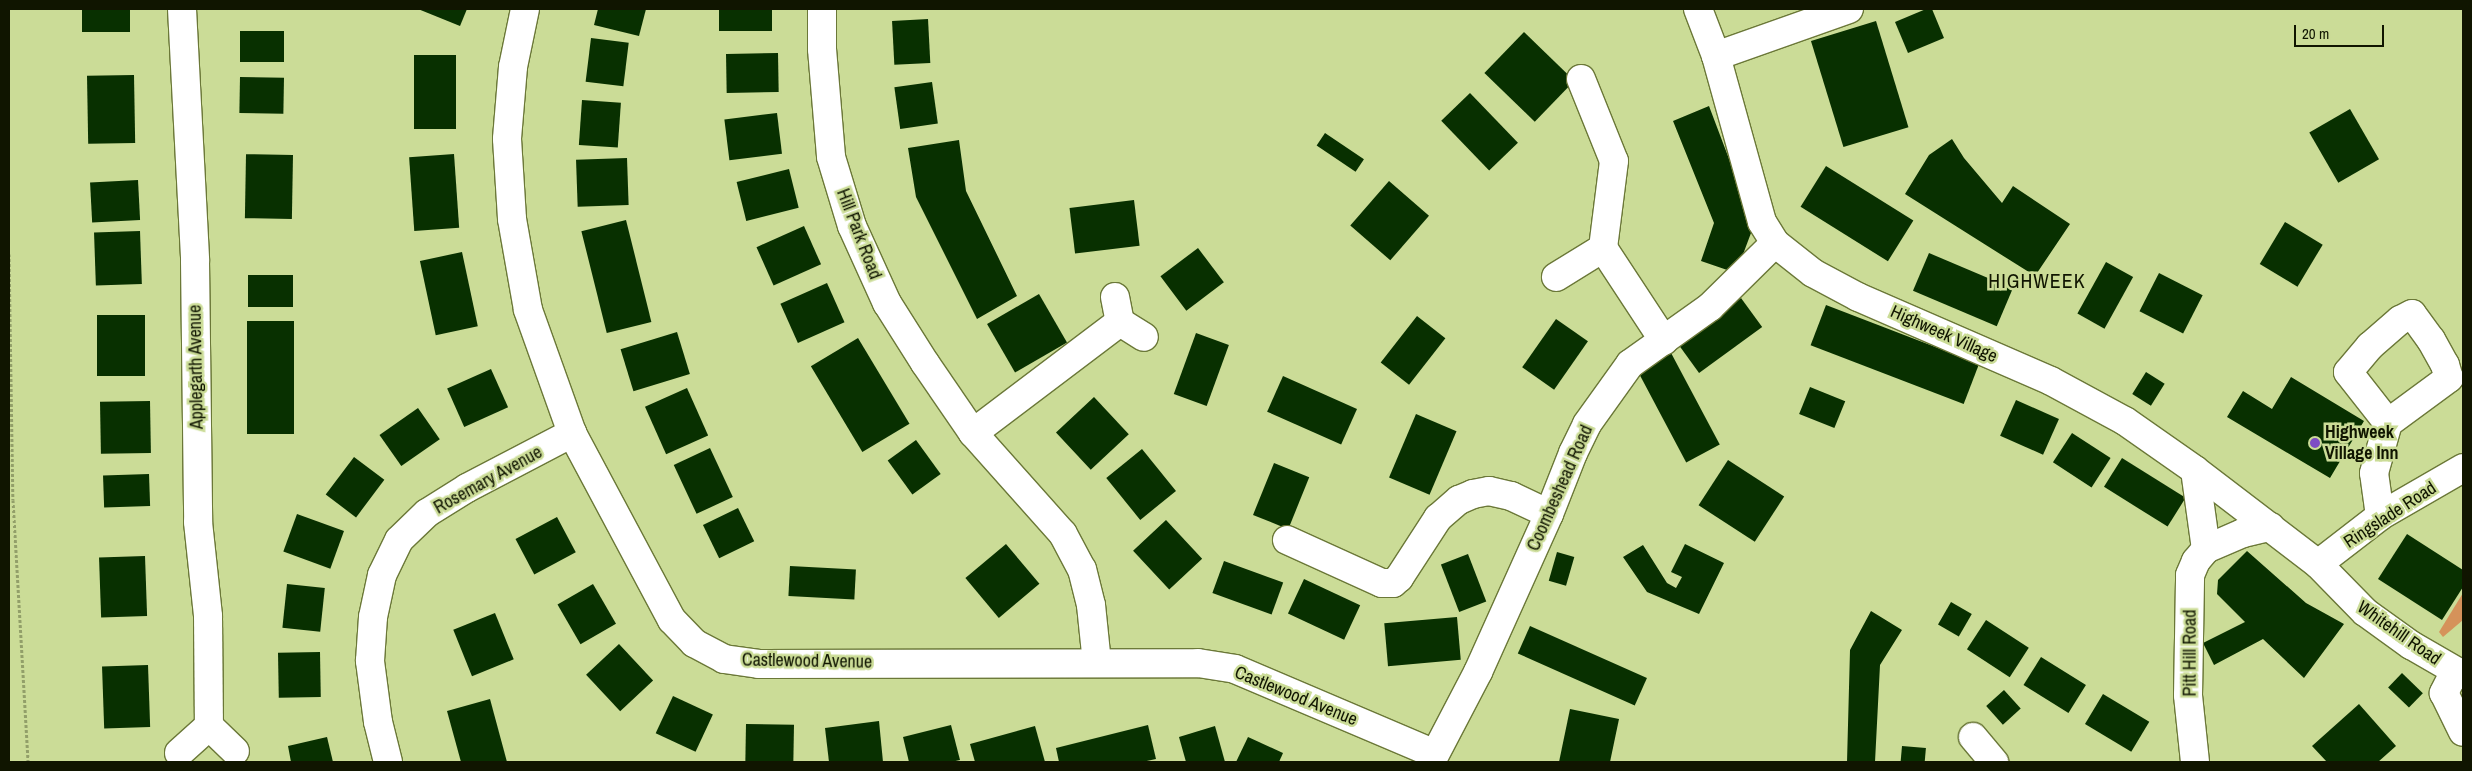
<!DOCTYPE html>
<html>
<head>
<meta charset="utf-8">
<style>
  body { margin:0 }
  #map { position:relative; width:2472px; height:771px; overflow:hidden; background:#cbdc97; font-family:"Archivo Narrow",sans-serif }
  div>[style] { position:absolute }
  [style*='--x'] { left:calc(var(--x)*1px); top:calc(var(--y)*1px); width:calc(var(--w)*1px); rotate:calc(var(--a)*1deg) }
  .green>* { inset:0; background:#d5925a }
  .building>* { inset:0; background:#083000; transform-origin:0 0 }
  .path>* { height:3px; margin-top:-1.5px; transform-origin:0; background:repeating-linear-gradient(90deg,#929f69 0 2.5px,transparent 0 5px) }
  .roads { filter:drop-shadow(1px 0 #6b7838) drop-shadow(-1px 0 #6b7838) drop-shadow(0 1px #6b7838) drop-shadow(0 -1px #6b7838) }
  .minor>* { height:28px; margin:-14px; padding:0 14px; transform-origin:14px; border-radius:14px; background:#fff }
  .dots>* { width:14px; height:14px; translate:-50% -50%; box-sizing:border-box; border:2px solid #cbdc97; border-radius:50% }
  span { translate:-50% -50%; white-space:nowrap; text-align:center; line-height:1.15; -webkit-text-stroke:5px #cbdc97; paint-order:stroke }
  .street-label { font-size:18px; color:#101500 }
  .poi-label { font-size:18px; color:#101500; font-weight:700 }
  .left { translate:0 -50%; text-align:left }
  .quarter-label { font-size:20px; color:#101500; letter-spacing:1px }
  .frame { position:absolute; inset:0; border:10px solid #101500; pointer-events:none }
  .scale { position:absolute; left:2294px; top:25px; width:90px; height:22px; box-sizing:border-box; border:2px solid #101500; border-top:0; padding-left:6px; font-size:15px; line-height:18px; white-space:nowrap; color:#101500; -webkit-text-stroke:4px #cbdc97; paint-order:stroke }
</style>
</head>
<body>
<div id="map">
  <div class="green">
    <div style="clip-path:polygon(2463px 593px,2463px 620px,2443px 637px,2439px 632px)"></div>
  </div>
  <div class="building">
    <div style="left:82px;top:9px;width:48px;height:23px"></div>
    <div style="clip-path:polygon(418px 9px,467px 9px,460px 26px)"></div>
    <div style="clip-path:polygon(598px 9px,646px 9px,639px 36px,594px 25px)"></div>
    <div style="left:719px;top:9px;width:53px;height:22px"></div>
    <div style="clip-path:polygon(1926px 9px,1932px 9px,1944px 38px,1908px 53px,1895px 22px)"></div>
    <div style="left:928px;top:19px;width:44px;height:36px;rotate:87deg"></div>
    <div style="left:1876px;top:21px;width:111px;height:68px;rotate:73deg"></div>
    <div style="left:240px;top:31px;width:44px;height:31px"></div>
    <div style="left:1524px;top:32px;width:70px;height:57px;rotate:44deg"></div>
    <div style="left:591px;top:38px;width:38px;height:44px;rotate:7deg"></div>
    <div style="left:778px;top:53px;width:39px;height:52px;rotate:89deg"></div>
    <div style="left:414px;top:55px;width:42px;height:74px"></div>
    <div style="left:134px;top:75px;width:68px;height:47px;rotate:89deg"></div>
    <div style="left:240px;top:77px;width:44px;height:36px;rotate:1deg"></div>
    <div style="left:932px;top:82px;width:42px;height:38px;rotate:82deg"></div>
    <div style="left:1470px;top:93px;width:69px;height:40px;rotate:46deg"></div>
    <div style="left:582px;top:100px;width:39px;height:45px;rotate:4deg"></div>
    <div style="clip-path:polygon(1709px 106px,1754px 225px,1736px 273px,1701px 261px,1714px 223px,1673px 121px)"></div>
    <div style="left:2350px;top:109px;width:58px;height:47px;rotate:60deg"></div>
    <div style="left:777px;top:113px;width:41px;height:53px;rotate:83deg"></div>
    <div style="left:1325px;top:133px;width:47px;height:15px;rotate:34deg"></div>
    <div style="clip-path:polygon(1952px 139px,1964px 158px,2002px 203px,2013px 186px,2070px 224px,2035px 276px,1905px 194px,1929px 155px)"></div>
    <div style="clip-path:polygon(959px 140px,966px 191px,1017px 296px,977px 319px,916px 197px,908px 148px)"></div>
    <div style="left:454px;top:154px;width:74px;height:45px;rotate:86deg"></div>
    <div style="left:293px;top:155px;width:64px;height:47px;rotate:91deg"></div>
    <div style="left:627px;top:158px;width:47px;height:51px;rotate:88deg"></div>
    <div style="left:1826px;top:166px;width:103px;height:48px;rotate:32deg"></div>
    <div style="left:789px;top:169px;width:40px;height:54px;rotate:76deg"></div>
    <div style="left:138px;top:180px;width:40px;height:48px;rotate:87deg"></div>
    <div style="left:1389px;top:181px;width:53px;height:59px;rotate:41deg"></div>
    <div style="left:1134px;top:200px;width:46px;height:65px;rotate:83deg"></div>
    <div style="left:626px;top:220px;width:105px;height:46px;rotate:76deg"></div>
    <div style="left:2285px;top:222px;width:44px;height:49px;rotate:31deg"></div>
    <div style="left:804px;top:226px;width:42px;height:52px;rotate:66deg"></div>
    <div style="left:140px;top:231px;width:53px;height:46px;rotate:88deg"></div>
    <div style="left:1198px;top:248px;width:43px;height:47px;rotate:53deg"></div>
    <div style="left:462px;top:252px;width:76px;height:43px;rotate:78deg"></div>
    <div style="left:1929px;top:253px;width:91px;height:41px;rotate:23deg"></div>
    <div style="left:2106px;top:262px;width:31px;height:59px;rotate:29deg"></div>
    <div style="left:2159px;top:273px;width:49px;height:43px;rotate:27deg"></div>
    <div style="left:248px;top:275px;width:45px;height:32px"></div>
    <div style="left:827px;top:283px;width:43px;height:51px;rotate:66deg"></div>
    <div style="left:1039px;top:294px;width:56px;height:60px;rotate:60deg"></div>
    <div style="left:1741px;top:298px;width:36px;height:78px;rotate:54deg"></div>
    <div style="left:1826px;top:305px;width:164px;height:43px;rotate:21deg"></div>
    <div style="left:97px;top:315px;width:48px;height:61px"></div>
    <div style="left:1417px;top:316px;width:36px;height:59px;rotate:38deg"></div>
    <div style="left:1556px;top:319px;width:39px;height:59px;rotate:35deg"></div>
    <div style="left:247px;top:321px;width:47px;height:113px"></div>
    <div style="left:677px;top:332px;width:44px;height:59px;rotate:73deg"></div>
    <div style="left:1196px;top:333px;width:35px;height:65px;rotate:20deg"></div>
    <div style="left:858px;top:338px;width:100px;height:55px;rotate:59deg"></div>
    <div style="left:1670px;top:351px;width:106px;height:38px;rotate:62deg"></div>
    <div style="left:491px;top:369px;width:42px;height:48px;rotate:66deg"></div>
    <div style="left:2146px;top:372px;width:22px;height:26px;rotate:32deg"></div>
    <div style="left:1283px;top:376px;width:81px;height:39px;rotate:24deg"></div>
    <div style="clip-path:polygon(2291px 377px,2364px 421px,2330px 478px,2227px 417px,2243px 391px,2272px 409px)"></div>
    <div style="left:1810px;top:387px;width:38px;height:29px;rotate:22deg"></div>
    <div style="left:687px;top:388px;width:52px;height:46px;rotate:66deg"></div>
    <div style="left:1094px;top:397px;width:51px;height:52px;rotate:47deg"></div>
    <div style="left:2016px;top:400px;width:47px;height:39px;rotate:24deg"></div>
    <div style="left:150px;top:401px;width:52px;height:50px;rotate:89deg"></div>
    <div style="left:418px;top:408px;width:38px;height:47px;rotate:55deg"></div>
    <div style="left:1416px;top:414px;width:44px;height:69px;rotate:23deg"></div>
    <div style="left:2072px;top:433px;width:46px;height:35px;rotate:33deg"></div>
    <div style="left:916px;top:440px;width:42px;height:35px;rotate:54deg"></div>
    <div style="left:710px;top:448px;width:54px;height:40px;rotate:65deg"></div>
    <div style="left:1142px;top:449px;width:54px;height:46px;rotate:51deg"></div>
    <div style="left:354px;top:457px;width:38px;height:47px;rotate:37deg"></div>
    <div style="left:2122px;top:458px;width:75px;height:34px;rotate:32deg"></div>
    <div style="left:1728px;top:460px;width:67px;height:54px;rotate:33deg"></div>
    <div style="left:1274px;top:463px;width:38px;height:56px;rotate:22deg"></div>
    <div style="left:149px;top:474px;width:32px;height:46px;rotate:88deg"></div>
    <div style="left:738px;top:508px;width:37px;height:39px;rotate:64deg"></div>
    <div style="left:297px;top:514px;width:50px;height:40px;rotate:20deg"></div>
    <div style="left:557px;top:517px;width:40px;height:47px;rotate:62deg"></div>
    <div style="left:1166px;top:520px;width:53px;height:45px;rotate:47deg"></div>
    <div style="clip-path:polygon(2407px 534px,2463px 570px,2463px 587px,2442px 620px,2378px 579px)"></div>
    <div style="left:1006px;top:544px;width:52px;height:53px;rotate:50deg"></div>
    <div style="clip-path:polygon(1685px 544px,1724px 563px,1699px 614px,1647px 592px,1623px 557px,1643px 545px,1667px 583px,1676px 588px,1682px 577px,1671px 572px)"></div>
    <div style="clip-path:polygon(2247px 551px,2306px 603px,2344px 624px,2304px 678px,2263px 639px,2214px 665px,2203px 643px,2245px 622px,2217px 594px,2218px 580px)"></div>
    <div style="left:1557px;top:552px;width:18px;height:30px;rotate:16deg"></div>
    <div style="left:1468px;top:554px;width:51px;height:29px;rotate:69deg"></div>
    <div style="left:145px;top:556px;width:60px;height:46px;rotate:88deg"></div>
    <div style="left:1224px;top:561px;width:63px;height:34px;rotate:20deg"></div>
    <div style="left:790px;top:566px;width:66px;height:30px;rotate:3deg"></div>
    <div style="left:1304px;top:579px;width:62px;height:38px;rotate:25deg"></div>
    <div style="left:287px;top:584px;width:38px;height:44px;rotate:6deg"></div>
    <div style="left:593px;top:584px;width:46px;height:41px;rotate:60deg"></div>
    <div style="left:1951px;top:602px;width:24px;height:26px;rotate:30deg"></div>
    <div style="clip-path:polygon(1871px 611px,1902px 630px,1880px 665px,1875px 762px,1847px 762px,1850px 650px)"></div>
    <div style="left:495px;top:613px;width:50px;height:45px;rotate:68deg"></div>
    <div style="left:1457px;top:617px;width:43px;height:73px;rotate:85deg"></div>
    <div style="left:1986px;top:620px;width:51px;height:35px;rotate:33deg"></div>
    <div style="left:1530px;top:626px;width:128px;height:30px;rotate:24deg"></div>
    <div style="left:619px;top:644px;width:50px;height:45px;rotate:47deg"></div>
    <div style="left:320px;top:652px;width:45px;height:42px;rotate:89deg"></div>
    <div style="left:2041px;top:657px;width:53px;height:33px;rotate:32deg"></div>
    <div style="left:148px;top:665px;width:62px;height:46px;rotate:88deg"></div>
    <div style="left:2402px;top:673px;width:29px;height:20px;rotate:44deg"></div>
    <div style="left:2004px;top:690px;width:25px;height:24px;rotate:48deg"></div>
    <div style="left:2103px;top:694px;width:54px;height:35px;rotate:31deg"></div>
    <div style="left:673px;top:696px;width:44px;height:41px;rotate:25deg"></div>
    <div style="clip-path:polygon(490px 699px,507px 762px,461px 762px,447px 711px)"></div>
    <div style="clip-path:polygon(2359px 704px,2396px 746px,2378px 762px,2327px 762px,2312px 746px)"></div>
    <div style="clip-path:polygon(1570px 709px,1619px 719px,1610px 762px,1559px 762px)"></div>
    <div style="clip-path:polygon(879px 721px,883px 762px,829px 762px,825px 728px)"></div>
    <div style="left:746px;top:724px;width:48px;height:38px;rotate:1deg"></div>
    <div style="clip-path:polygon(951px 725px,960px 760px,951px 762px,909px 762px,903px 737px)"></div>
    <div style="clip-path:polygon(1148px 725px,1156px 759px,1142px 762px,1059px 762px,1056px 748px)"></div>
    <div style="clip-path:polygon(1035px 726px,1045px 762px,975px 762px,970px 744px)"></div>
    <div style="clip-path:polygon(1215px 726px,1225px 762px,1186px 762px,1179px 737px)"></div>
    <div style="clip-path:polygon(327px 737px,333px 762px,291px 762px,288px 746px)"></div>
    <div style="clip-path:polygon(1248px 737px,1283px 753px,1279px 762px,1236px 762px)"></div>
    <div style="left:1902px;top:746px;width:24px;height:16px;rotate:5deg"></div>
  </div>
  <div class="path">
    <div style="--x:9;--y:254;--w:246;--a:89.1"></div>
    <div style="--x:13;--y:500;--w:262;--a:86.7"></div>
  </div>
  <div class="roads">
    <div class="minor">
      <div style="--x:182;--y:9;--w:252;--a:87"></div>
      <div style="--x:195;--y:261;--w:261;--a:89.3"></div>
      <div style="--x:198;--y:522;--w:95;--a:83.9"></div>
      <div style="--x:208;--y:616;--w:110;--a:89.5"></div>
      <div style="--x:525;--y:9;--w:59;--a:101.7"></div>
      <div style="--x:513;--y:67;--w:72;--a:94.8"></div>
      <div style="--x:507;--y:139;--w:80;--a:86.4"></div>
      <div style="--x:512;--y:219;--w:92;--a:80"></div>
      <div style="--x:528;--y:310;--w:131;--a:70.3"></div>
      <div style="--x:572;--y:433;--w:212;--a:61.9"></div>
      <div style="--x:672;--y:620;--w:32;--a:46"></div>
      <div style="--x:694;--y:643;--w:34;--a:28"></div>
      <div style="--x:724;--y:659;--w:35;--a:8"></div>
      <div style="--x:759;--y:664;--w:439;--a:-0.1"></div>
      <div style="--x:1198;--y:663;--w:37;--a:9"></div>
      <div style="--x:1235;--y:669;--w:217;--a:23"></div>
      <div style="--x:822;--y:9;--w:40;--a:90"></div>
      <div style="--x:822;--y:49;--w:108;--a:85.2"></div>
      <div style="--x:831;--y:157;--w:72;--a:73.1"></div>
      <div style="--x:852;--y:226;--w:85;--a:65.6"></div>
      <div style="--x:887;--y:303;--w:71;--a:57.7"></div>
      <div style="--x:925;--y:363;--w:85;--a:55.6"></div>
      <div style="--x:973;--y:433;--w:135;--a:48.3"></div>
      <div style="--x:1063;--y:534;--w:40;--a:62"></div>
      <div style="--x:1082;--y:569;--w:37;--a:76"></div>
      <div style="--x:1091;--y:605;--w:58;--a:84.1"></div>
      <div style="--x:1698;--y:9;--w:50;--a:69"></div>
      <div style="--x:1716;--y:56;--w:172;--a:74.5"></div>
      <div style="--x:1762;--y:222;--w:25;--a:58"></div>
      <div style="--x:1775;--y:243;--w:48;--a:38.3"></div>
      <div style="--x:1813;--y:273;--w:51;--a:28.1"></div>
      <div style="--x:1858;--y:297;--w:210;--a:23.5"></div>
      <div style="--x:2051;--y:381;--w:84;--a:28.4"></div>
      <div style="--x:2125;--y:421;--w:85;--a:35"></div>
      <div style="--x:2195;--y:470;--w:155;--a:37.4"></div>
      <div style="--x:2318;--y:564;--w:67;--a:45.6"></div>
      <div style="--x:2365;--y:612;--w:57;--a:35.7"></div>
      <div style="--x:2411;--y:645;--w:60;--a:30"></div>
      <div style="--x:1716;--y:56;--w:141;--a:-19.5"></div>
      <div style="--x:1581;--y:79;--w:88;--a:68.1"></div>
      <div style="--x:1614;--y:161;--w:88;--a:97.2"></div>
      <div style="--x:1603;--y:248;--w:111;--a:56.7"></div>
      <div style="--x:1556;--y:277;--w:55;--a:-31.7"></div>
      <div style="--x:1115;--y:297;--w:25;--a:79"></div>
      <div style="--x:1120;--y:322;--w:28;--a:32"></div>
      <div style="--x:973;--y:433;--w:184;--a:-37.1"></div>
      <div style="--x:2195;--y:470;--w:80;--a:82.1"></div>
      <div style="--x:2380;--y:516;--w:43;--a:-97.9"></div>
      <div style="--x:2374;--y:473;--w:52;--a:-74.4"></div>
      <div style="--x:2388;--y:423;--w:76;--a:-36.4"></div>
      <div style="--x:2449;--y:378;--w:14;--a:-107"></div>
      <div style="--x:2445;--y:365;--w:29;--a:-119"></div>
      <div style="--x:2431;--y:340;--w:32;--a:-126"></div>
      <div style="--x:2412;--y:314;--w:13;--a:153"></div>
      <div style="--x:2400;--y:320;--w:40;--a:139"></div>
      <div style="--x:2370;--y:346;--w:34;--a:130"></div>
      <div style="--x:2348;--y:372;--w:65;--a:51.9"></div>
      <div style="--x:1287;--y:540;--w:104;--a:24.4"></div>
      <div style="--x:1382;--y:583;--w:11;--a:0"></div>
      <div style="--x:1393;--y:583;--w:8;--a:-40"></div>
      <div style="--x:1399;--y:578;--w:72;--a:-57"></div>
      <div style="--x:1438;--y:518;--w:28;--a:-41"></div>
      <div style="--x:1459;--y:500;--w:15;--a:-23"></div>
      <div style="--x:1473;--y:494;--w:16;--a:-11"></div>
      <div style="--x:1489;--y:491;--w:23;--a:13"></div>
      <div style="--x:1511;--y:496;--w:42;--a:25.3"></div>
      <div style="--x:2318;--y:564;--w:78;--a:-37.7"></div>
      <div style="--x:2380;--y:516;--w:96;--a:-30"></div>
      <div style="--x:2455;--y:671;--w:25;--a:117"></div>
      <div style="--x:2444;--y:693;--w:43;--a:64"></div>
      <div style="--x:1973;--y:737;--w:33;--a:50"></div>
      <div style="--x:179;--y:753;--w:40;--a:-42"></div>
      <div style="--x:209;--y:726;--w:36;--a:44"></div>
      <div style="--x:388;--y:762;--w:41;--a:-104"></div>
      <div style="--x:378;--y:722;--w:62;--a:-97.5"></div>
      <div style="--x:370;--y:661;--w:44;--a:-86.1"></div>
      <div style="--x:373;--y:617;--w:43;--a:-77.9"></div>
      <div style="--x:382;--y:575;--w:39;--a:-64"></div>
      <div style="--x:399;--y:540;--w:39;--a:-44"></div>
      <div style="--x:427;--y:513;--w:47;--a:-32"></div>
      <div style="--x:467;--y:488;--w:119;--a:-27.6"></div>
      <div style="--x:1431;--y:762;--w:102;--a:-62.4"></div>
      <div style="--x:1478;--y:672;--w:173;--a:-65.8"></div>
      <div style="--x:1549;--y:514;--w:66;--a:-68.5"></div>
      <div style="--x:1573;--y:453;--w:32;--a:-64"></div>
      <div style="--x:1587;--y:424;--w:74;--a:-54.4"></div>
      <div style="--x:1630;--y:364;--w:98;--a:-35.5"></div>
      <div style="--x:1710;--y:307;--w:91;--a:-44.6"></div>
      <div style="--x:2195;--y:762;--w:67;--a:-96"></div>
      <div style="--x:2188;--y:695;--w:120;--a:-89"></div>
      <div style="--x:2190;--y:575;--w:15;--a:-67"></div>
      <div style="--x:2196;--y:561;--w:16;--a:-50"></div>
      <div style="--x:2206;--y:549;--w:40;--a:-23.4"></div>
      <div style="--x:2243;--y:533;--w:28;--a:-13"></div>
    </div>
  </div>
  <div class="dots">
    <div style="left:2315px;top:443px;background:#7d4cc4"></div>
  </div>
  <div class="street-label">
    <span style="left:859px;top:234px;rotate:69deg">Hill Park Road</span>
    <span style="left:1944px;top:334px;rotate:24deg">Highweek Village</span>
    <span style="left:196px;top:367px;rotate:-91deg">Applegarth Avenue</span>
    <span style="left:488px;top:480px;rotate:-29deg">Rosemary Avenue</span>
    <span style="left:1560px;top:488px;rotate:-66deg">Coombeshead Road</span>
    <span style="left:2390px;top:515px;rotate:-33deg">Ringslade Road</span>
    <span style="left:2399px;top:633px;rotate:35deg">Whitehill Road</span>
    <span style="left:2190px;top:653px;rotate:-90deg">Pitt Hill Road</span>
    <span style="left:807px;top:661px;rotate:1deg">Castlewood Avenue</span>
    <span style="left:1296px;top:696px;rotate:22deg">Castlewood Avenue</span>
  </div>
  <div class="poi-label">
    <span class="left" style="left:2325px;top:443px">Highweek<br>Village Inn</span>
  </div>
  <div class="quarter-label">
    <span style="left:2037px;top:280px">HIGHWEEK</span>
  </div>
  <div class="frame"></div>
  <div class="scale">20 m</div>
</div>
</body>
</html>
